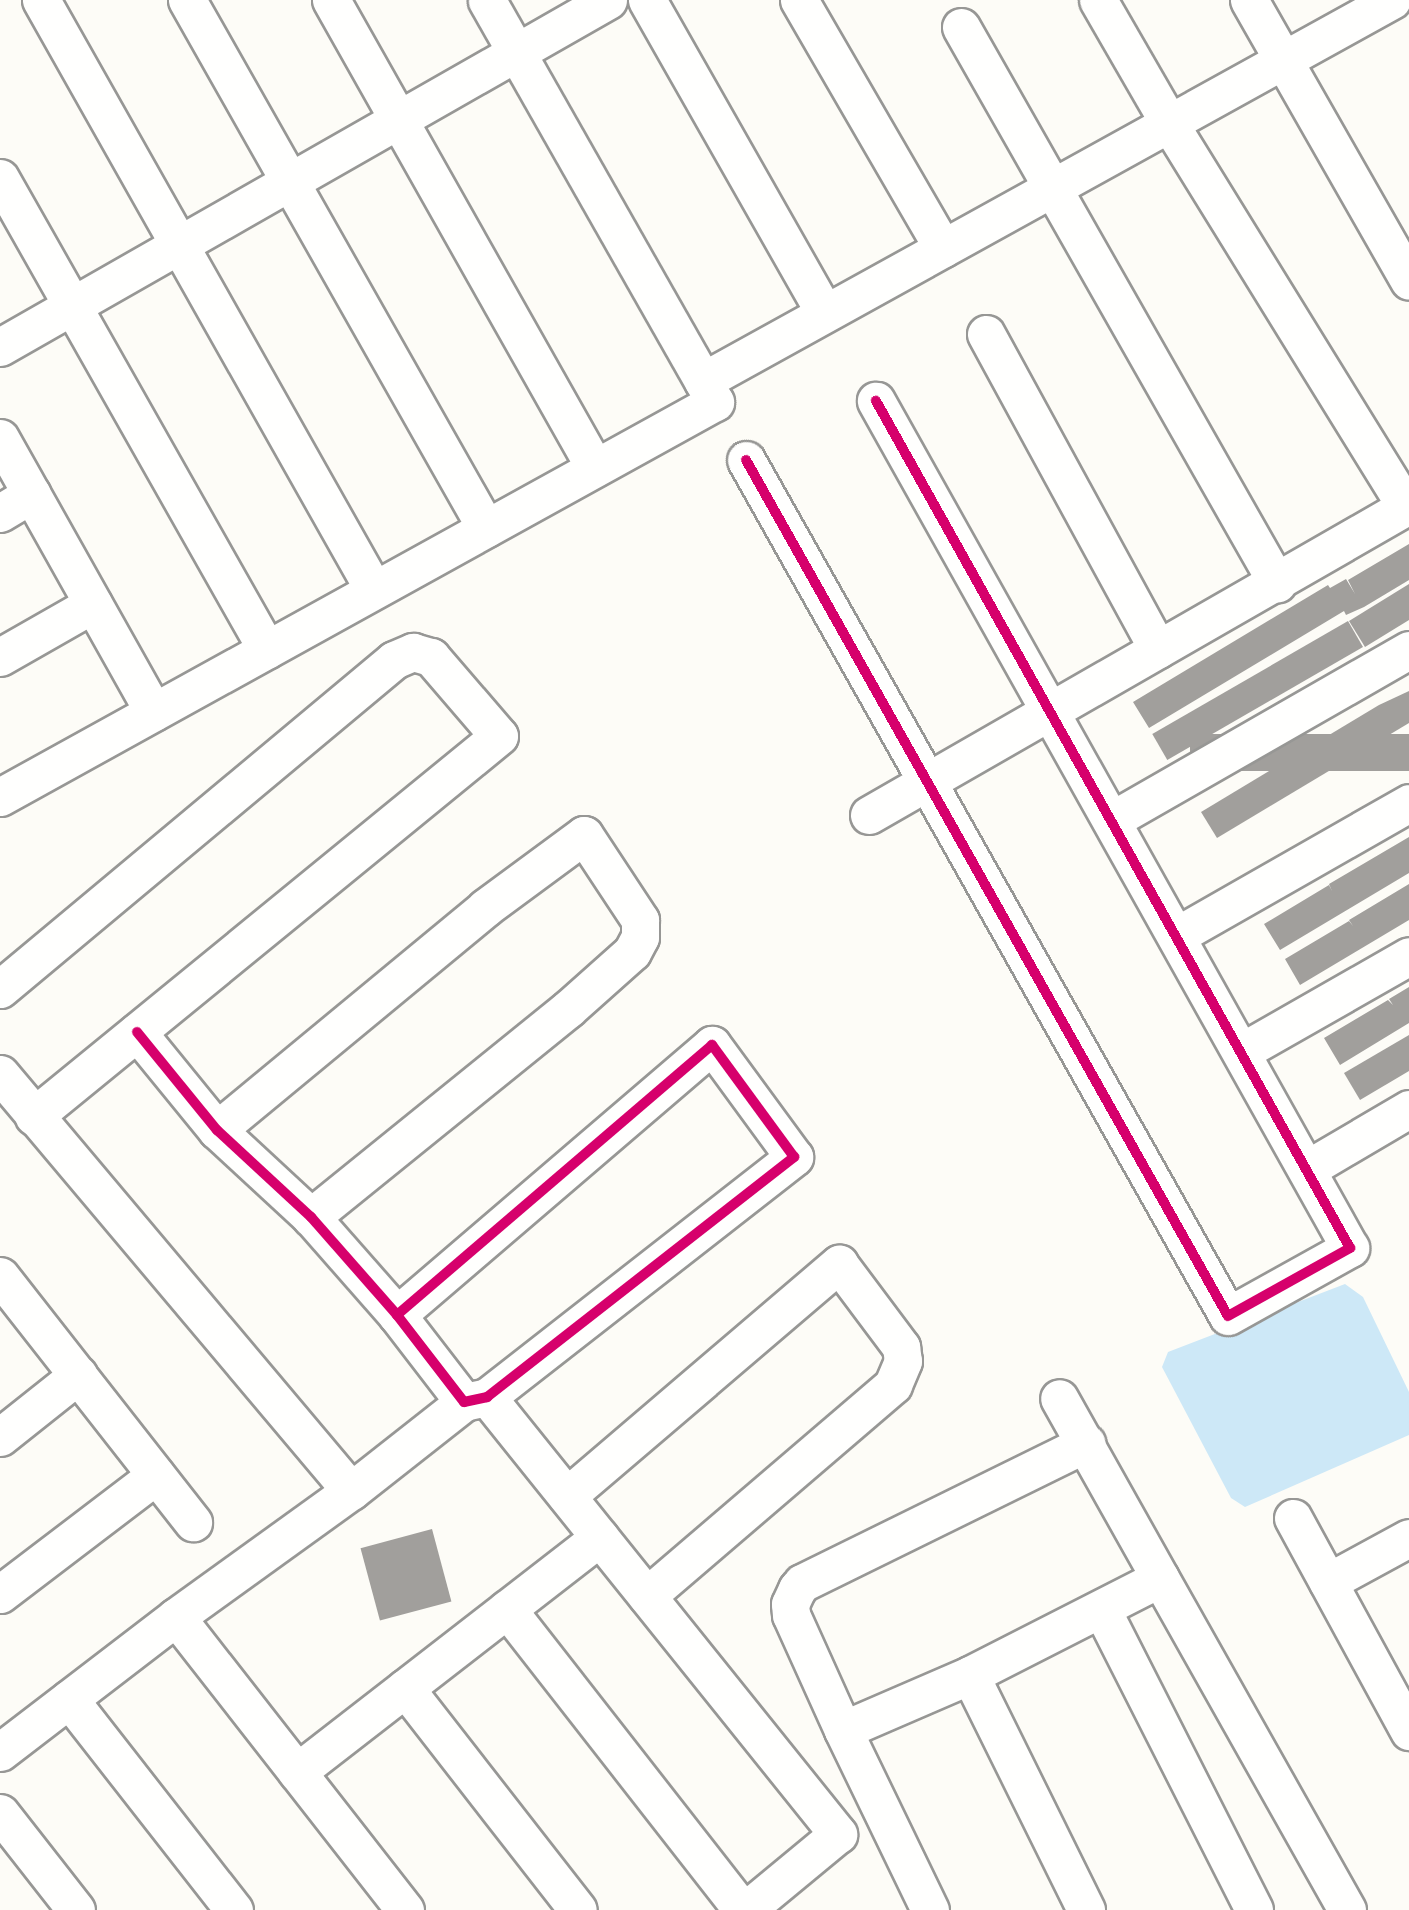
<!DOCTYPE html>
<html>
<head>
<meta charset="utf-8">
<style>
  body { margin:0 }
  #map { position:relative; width:1409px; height:1910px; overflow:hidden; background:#fdfcf7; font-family:Bitter,serif }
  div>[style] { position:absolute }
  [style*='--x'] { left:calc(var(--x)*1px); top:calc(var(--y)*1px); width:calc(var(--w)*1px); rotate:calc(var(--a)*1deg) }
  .water>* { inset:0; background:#cde8f7 }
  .building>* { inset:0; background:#a19f9c; transform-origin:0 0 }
  .roads { filter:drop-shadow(2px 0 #979795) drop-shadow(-2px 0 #979795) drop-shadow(0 2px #979795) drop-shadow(0 -2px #979795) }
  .minor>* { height:37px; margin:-18.5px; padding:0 18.5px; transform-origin:18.5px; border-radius:18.5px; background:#fffffe }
  .cycleway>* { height:10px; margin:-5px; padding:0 5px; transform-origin:5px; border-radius:5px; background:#d6006c }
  span { translate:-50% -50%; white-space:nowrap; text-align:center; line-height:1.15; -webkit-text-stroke:7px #fff; paint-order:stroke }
</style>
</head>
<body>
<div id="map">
  <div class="water">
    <div style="clip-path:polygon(1345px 1284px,1363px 1297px,1409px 1392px,1409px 1435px,1245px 1507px,1231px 1498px,1162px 1367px,1168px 1352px)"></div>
  </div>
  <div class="building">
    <div style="clip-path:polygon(1409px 544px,1409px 580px,1364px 607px,1346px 615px,1344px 611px,1149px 728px,1133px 702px,1328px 585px,1330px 588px,1346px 579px,1355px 594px,1348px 580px)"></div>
    <div style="clip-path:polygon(1409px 584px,1409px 620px,1365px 647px,1349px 621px)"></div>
    <div style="left:1348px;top:621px;width:30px;height:226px;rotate:60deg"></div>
    <div style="clip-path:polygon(1409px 691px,1409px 723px,1217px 838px,1201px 812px,1379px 705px)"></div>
    <div style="left:1409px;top:734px;width:37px;height:219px;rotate:90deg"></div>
    <div style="clip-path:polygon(1409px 837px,1409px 873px,1280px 950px,1264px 924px,1329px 885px,1332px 891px,1329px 884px)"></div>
    <div style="clip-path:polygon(1409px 884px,1409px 920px,1300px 985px,1285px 959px,1349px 921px,1353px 926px,1349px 920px)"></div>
    <div style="clip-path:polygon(1409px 987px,1409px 1023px,1340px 1065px,1324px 1038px,1388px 1000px,1393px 1005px,1389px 999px)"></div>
    <div style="clip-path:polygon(1409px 1035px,1409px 1071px,1360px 1100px,1344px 1073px)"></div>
    <div style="left:432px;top:1529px;width:75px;height:74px;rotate:75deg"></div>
  </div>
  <div class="roads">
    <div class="minor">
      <div style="--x:41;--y:0;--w:677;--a:60.56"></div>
      <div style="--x:187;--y:0;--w:607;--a:60.48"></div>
      <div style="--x:331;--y:0;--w:537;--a:60.57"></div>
      <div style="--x:647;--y:0;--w:360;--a:60.4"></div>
      <div style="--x:799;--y:0;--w:287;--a:59.9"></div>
      <div style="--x:1098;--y:0;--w:142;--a:60"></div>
      <div style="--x:1169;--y:123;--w:451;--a:58.3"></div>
      <div style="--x:1249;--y:0;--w:323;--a:60.3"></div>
      <div style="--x:961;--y:27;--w:640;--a:60.39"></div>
      <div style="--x:0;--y:178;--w:542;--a:60.5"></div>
      <div style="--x:986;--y:334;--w:359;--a:61.4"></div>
      <div style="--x:0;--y:347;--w:700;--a:-29.71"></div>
      <div style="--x:703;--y:381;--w:787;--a:-28.94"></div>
      <div style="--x:0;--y:438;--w:314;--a:60.7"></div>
      <div style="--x:746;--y:460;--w:982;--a:60.62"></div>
      <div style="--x:1228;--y:1316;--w:140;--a:-29.1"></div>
      <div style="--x:1350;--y:1248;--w:971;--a:-119.23"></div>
      <div style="--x:0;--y:513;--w:37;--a:-31"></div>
      <div style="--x:0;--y:657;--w:107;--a:-29.7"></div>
      <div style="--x:0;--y:797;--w:817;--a:-28.92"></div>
      <div style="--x:715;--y:402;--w:462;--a:-119.6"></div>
      <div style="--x:869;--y:815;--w:623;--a:-29.86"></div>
      <div style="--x:1112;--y:820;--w:342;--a:-29.8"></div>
      <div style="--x:1176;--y:936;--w:268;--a:-29.7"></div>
      <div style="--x:0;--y:989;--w:513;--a:-39.86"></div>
      <div style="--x:394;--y:660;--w:21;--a:-23"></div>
      <div style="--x:413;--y:652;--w:19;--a:16"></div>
      <div style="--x:431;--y:657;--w:104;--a:49.3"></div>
      <div style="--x:499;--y:736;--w:601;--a:140.74"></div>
      <div style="--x:137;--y:1032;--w:127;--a:50.8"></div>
      <div style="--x:217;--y:1130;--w:128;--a:42.8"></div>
      <div style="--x:311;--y:1217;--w:130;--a:48.7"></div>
      <div style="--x:397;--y:1315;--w:110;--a:52.4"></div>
      <div style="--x:464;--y:1402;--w:24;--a:-12"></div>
      <div style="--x:487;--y:1397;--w:390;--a:-38"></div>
      <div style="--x:794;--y:1157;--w:139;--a:-126.2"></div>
      <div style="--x:712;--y:1045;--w:415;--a:139.4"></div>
      <div style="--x:1241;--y:1052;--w:193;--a:-29.7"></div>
      <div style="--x:0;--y:1074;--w:545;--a:49.91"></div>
      <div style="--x:217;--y:1130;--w:348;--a:-39.6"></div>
      <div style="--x:485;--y:908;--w:123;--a:-36.4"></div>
      <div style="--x:584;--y:835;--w:102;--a:56.6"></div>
      <div style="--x:640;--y:920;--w:17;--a:90"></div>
      <div style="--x:640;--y:937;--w:17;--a:118"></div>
      <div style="--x:632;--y:952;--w:86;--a:138.3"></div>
      <div style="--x:568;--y:1009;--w:331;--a:141"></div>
      <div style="--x:1307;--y:1169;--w:118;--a:-30.5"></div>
      <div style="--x:0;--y:1276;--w:313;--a:51.9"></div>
      <div style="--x:487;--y:1397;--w:561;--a:51.23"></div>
      <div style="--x:838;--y:1834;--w:119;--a:140.4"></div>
      <div style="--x:0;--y:1437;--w:100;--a:-38.5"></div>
      <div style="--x:567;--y:1496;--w:358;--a:-40.5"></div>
      <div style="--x:839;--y:1264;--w:104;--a:53.2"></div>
      <div style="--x:901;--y:1347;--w:14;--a:82"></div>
      <div style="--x:903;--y:1361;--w:26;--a:113"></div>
      <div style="--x:893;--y:1385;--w:324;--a:139.4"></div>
      <div style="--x:1293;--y:1518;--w:243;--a:61.4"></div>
      <div style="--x:1160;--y:1578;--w:381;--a:60.6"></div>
      <div style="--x:1328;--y:1582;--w:92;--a:-28.5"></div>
      <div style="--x:0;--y:1594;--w:196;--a:-37.3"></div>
      <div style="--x:507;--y:1609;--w:382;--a:52"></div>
      <div style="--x:1102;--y:1610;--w:336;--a:63.1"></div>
      <div style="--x:176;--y:1617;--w:372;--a:52"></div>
      <div style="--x:970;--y:1675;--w:213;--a:-27"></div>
      <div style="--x:1160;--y:1578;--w:206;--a:-119.3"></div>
      <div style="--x:405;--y:1688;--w:281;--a:52.1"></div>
      <div style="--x:69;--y:1699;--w:268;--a:52"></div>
      <div style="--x:843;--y:1730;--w:126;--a:-114.3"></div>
      <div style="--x:791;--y:1615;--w:11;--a:-95"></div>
      <div style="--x:790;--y:1604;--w:17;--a:-65"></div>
      <div style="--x:797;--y:1589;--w:8;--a:-50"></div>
      <div style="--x:802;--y:1583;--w:317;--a:-26.2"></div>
      <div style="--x:0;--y:1752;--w:222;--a:-37.5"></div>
      <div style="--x:176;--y:1617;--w:216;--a:-35.8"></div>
      <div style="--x:351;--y:1491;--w:144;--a:-38.2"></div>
      <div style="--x:297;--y:1772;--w:383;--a:-37.8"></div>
      <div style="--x:0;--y:1813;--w:123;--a:51.9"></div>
      <div style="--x:930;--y:1910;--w:200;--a:-115.8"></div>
      <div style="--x:843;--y:1730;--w:138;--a:-23.4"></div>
      <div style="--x:970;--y:1675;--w:262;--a:63.7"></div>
    </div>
  </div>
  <div class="cycleway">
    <div style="--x:746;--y:460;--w:982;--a:60.62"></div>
    <div style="--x:1228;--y:1316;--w:140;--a:-29.1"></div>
    <div style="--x:1350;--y:1248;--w:971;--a:-119.23"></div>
    <div style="--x:137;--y:1032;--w:127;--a:50.8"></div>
    <div style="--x:217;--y:1130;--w:128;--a:42.8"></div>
    <div style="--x:311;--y:1217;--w:130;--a:48.7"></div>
    <div style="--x:397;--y:1315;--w:110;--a:52.4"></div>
    <div style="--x:464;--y:1402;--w:24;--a:-12"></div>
    <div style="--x:487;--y:1397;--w:390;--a:-38"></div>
    <div style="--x:794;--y:1157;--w:139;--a:-126.2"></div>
    <div style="--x:712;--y:1045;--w:415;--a:139.4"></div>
  </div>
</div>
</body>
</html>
